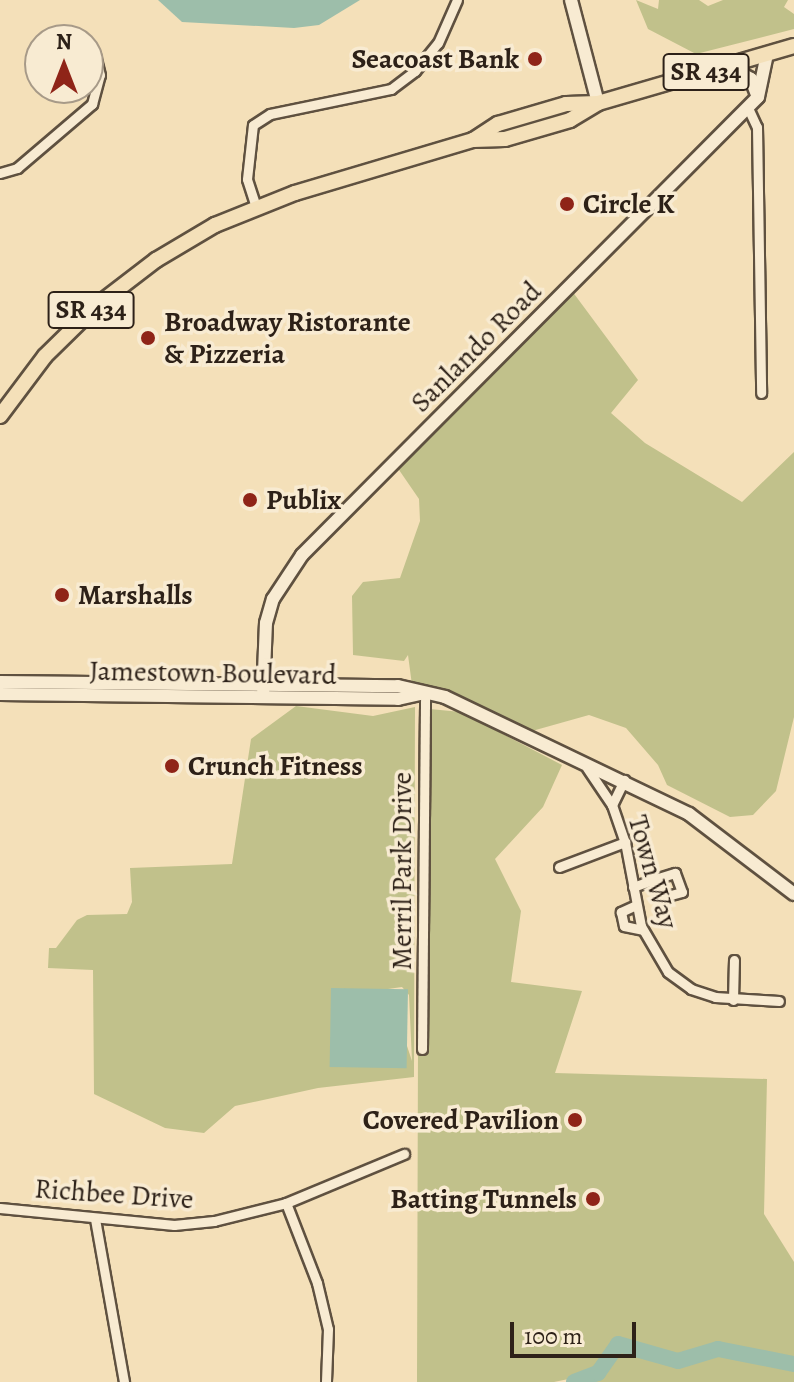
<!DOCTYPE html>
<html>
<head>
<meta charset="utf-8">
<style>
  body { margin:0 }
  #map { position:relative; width:794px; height:1382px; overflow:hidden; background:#f4e0b9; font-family:Alegreya,serif }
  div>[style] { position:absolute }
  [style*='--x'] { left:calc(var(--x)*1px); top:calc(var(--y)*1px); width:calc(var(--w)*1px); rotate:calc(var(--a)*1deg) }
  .green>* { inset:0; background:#c1c18b }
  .water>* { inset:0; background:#9dbeaa; transform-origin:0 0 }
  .river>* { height:16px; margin:-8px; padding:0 8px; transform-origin:8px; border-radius:8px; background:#9dbeaa }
  .roads { filter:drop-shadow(2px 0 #5f5140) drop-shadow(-2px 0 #5f5140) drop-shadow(0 2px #5f5140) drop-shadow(0 -2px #5f5140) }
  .street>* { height:9px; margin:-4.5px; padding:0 4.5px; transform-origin:4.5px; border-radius:4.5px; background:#f8ebd2 }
  .secondary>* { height:12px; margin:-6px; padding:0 6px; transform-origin:6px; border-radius:6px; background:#f8ebd2 }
  .primary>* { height:14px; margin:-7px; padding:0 7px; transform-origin:7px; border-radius:7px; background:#f4e0b9 }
  .dots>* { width:22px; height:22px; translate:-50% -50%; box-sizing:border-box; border:4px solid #f8ebd2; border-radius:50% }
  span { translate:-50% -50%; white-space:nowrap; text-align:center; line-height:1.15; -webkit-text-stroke:7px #f8ebd2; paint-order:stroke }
  .shield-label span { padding:2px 6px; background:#f8ebd2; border:2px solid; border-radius:6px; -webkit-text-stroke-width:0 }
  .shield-label { font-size:26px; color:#2d2118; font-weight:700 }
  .poi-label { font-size:28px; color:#2d2118; font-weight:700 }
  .right { translate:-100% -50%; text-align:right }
  .left { translate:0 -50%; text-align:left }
  .street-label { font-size:28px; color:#2d2118 }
  .north { position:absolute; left:24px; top:24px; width:80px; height:80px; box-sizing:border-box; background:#f8ebd2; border:2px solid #a79a88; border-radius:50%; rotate:0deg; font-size:22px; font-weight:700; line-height:32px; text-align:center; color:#2d2118 }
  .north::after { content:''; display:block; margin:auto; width:28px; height:36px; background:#8f2418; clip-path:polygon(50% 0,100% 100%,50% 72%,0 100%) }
  .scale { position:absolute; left:510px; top:1322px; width:126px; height:36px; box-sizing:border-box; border:4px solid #2d2118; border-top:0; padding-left:10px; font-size:24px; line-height:28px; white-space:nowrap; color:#2d2118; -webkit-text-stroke:6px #f8ebd2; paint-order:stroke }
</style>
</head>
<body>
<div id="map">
  <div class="green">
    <div style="clip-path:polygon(636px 0,658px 9px,659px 0,699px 0,708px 6px,723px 0,788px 0,784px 7px,794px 14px,794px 29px,696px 54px,648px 29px)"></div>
    <div style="clip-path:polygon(572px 291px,638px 380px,611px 413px,645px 443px,742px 502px,794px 452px,794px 717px,776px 791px,753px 815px,730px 817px,667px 785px,658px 765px,626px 728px,589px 715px,532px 731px,447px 693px,412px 685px,408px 655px,404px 661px,353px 655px,352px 596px,363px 582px,400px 578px,420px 521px,419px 499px,397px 467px)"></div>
    <div style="clip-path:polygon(evenodd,296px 706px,373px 716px,415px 707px,414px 1077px,318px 1088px,235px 1106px,204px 1133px,165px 1128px,94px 1094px,93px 970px,48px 968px,49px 948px,56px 948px,77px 920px,87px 915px,127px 914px,132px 902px,130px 868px,232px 864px,251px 739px,296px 706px,402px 987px,409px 995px,412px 1061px,388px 989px,402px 987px)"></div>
    <div style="clip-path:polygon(419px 708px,461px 712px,562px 765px,543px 807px,495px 859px,521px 911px,511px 982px,582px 991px,555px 1073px,767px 1079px,764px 1214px,794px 1262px,794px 1361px,718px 1348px,678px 1360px,616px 1343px,588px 1375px,554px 1382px,417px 1382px)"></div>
    <div style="clip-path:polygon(617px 1347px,677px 1364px,718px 1352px,794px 1365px,794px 1382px,574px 1382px,603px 1370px)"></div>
  </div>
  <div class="water">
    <div style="clip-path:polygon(158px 0,360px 0,319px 25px,294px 28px,182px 22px)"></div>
    <div style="left:331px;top:988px;width:77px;height:79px;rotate:1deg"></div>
  </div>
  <div class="river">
    <div style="--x:574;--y:1382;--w:26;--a:-21"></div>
    <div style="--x:598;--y:1373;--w:35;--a:-55"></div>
    <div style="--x:618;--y:1344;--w:62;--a:15.8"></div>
    <div style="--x:678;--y:1361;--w:42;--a:-16.7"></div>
    <div style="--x:718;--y:1349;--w:77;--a:11.2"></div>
  </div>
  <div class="roads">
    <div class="street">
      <div style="--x:748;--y:108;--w:21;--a:65"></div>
      <div style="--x:757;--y:127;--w:266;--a:89.1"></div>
      <div style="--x:0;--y:173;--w:18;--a:-16"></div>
      <div style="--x:17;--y:168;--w:99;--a:-40.5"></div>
      <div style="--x:92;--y:104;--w:30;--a:-75"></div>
      <div style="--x:100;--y:75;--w:21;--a:-104"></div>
      <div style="--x:95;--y:55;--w:9;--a:-144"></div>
      <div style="--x:256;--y:207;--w:29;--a:-108"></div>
      <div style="--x:247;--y:179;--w:54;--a:-83.7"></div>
      <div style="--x:253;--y:125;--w:20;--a:-33"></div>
      <div style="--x:270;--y:114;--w:124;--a:-11.7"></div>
      <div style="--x:391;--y:89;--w:30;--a:-37"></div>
      <div style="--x:415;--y:71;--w:36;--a:-51"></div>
      <div style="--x:438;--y:43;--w:47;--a:-66.2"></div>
      <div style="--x:587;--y:768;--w:45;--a:56"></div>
      <div style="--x:612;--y:805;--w:39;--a:71"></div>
      <div style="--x:625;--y:842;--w:86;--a:79.2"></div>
      <div style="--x:641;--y:926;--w:53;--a:59.6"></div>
      <div style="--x:668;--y:972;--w:29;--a:36"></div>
      <div style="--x:691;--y:989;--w:25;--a:18"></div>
      <div style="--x:715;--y:997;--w:64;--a:3.6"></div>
      <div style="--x:612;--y:805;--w:28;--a:-64"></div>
      <div style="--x:559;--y:867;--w:71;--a:-20.7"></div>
      <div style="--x:633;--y:887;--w:23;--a:-20"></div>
      <div style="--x:655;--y:879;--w:21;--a:-17"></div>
      <div style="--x:675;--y:873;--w:20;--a:70"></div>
      <div style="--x:682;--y:892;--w:24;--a:165"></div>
      <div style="--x:659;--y:898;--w:19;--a:-106"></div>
      <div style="--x:636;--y:905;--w:17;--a:155"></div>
      <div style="--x:621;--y:912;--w:14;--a:78"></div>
      <div style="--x:624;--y:926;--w:19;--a:12"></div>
      <div style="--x:733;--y:1000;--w:40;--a:-88.6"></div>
      <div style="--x:422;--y:1049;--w:356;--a:-89.5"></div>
      <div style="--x:286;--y:1203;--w:86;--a:68.8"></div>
      <div style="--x:317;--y:1283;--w:47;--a:76.6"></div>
      <div style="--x:328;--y:1329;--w:53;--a:92.2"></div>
      <div style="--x:0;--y:1208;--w:175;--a:5.6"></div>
      <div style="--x:174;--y:1225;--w:40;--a:-5.7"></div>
      <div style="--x:214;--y:1221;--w:74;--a:-14"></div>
      <div style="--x:286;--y:1203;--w:128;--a:-22.6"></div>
      <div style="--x:95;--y:1219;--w:166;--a:79.9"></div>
    </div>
    <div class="secondary">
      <div style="--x:571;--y:0;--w:106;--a:75.3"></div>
      <div style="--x:727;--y:66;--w:27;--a:28"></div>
      <div style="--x:751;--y:79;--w:19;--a:69"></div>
      <div style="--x:0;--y:682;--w:398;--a:0.6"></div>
      <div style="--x:398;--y:686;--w:48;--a:13.2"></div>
      <div style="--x:445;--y:697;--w:271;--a:25.6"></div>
      <div style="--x:689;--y:814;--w:132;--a:37.3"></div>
      <div style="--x:0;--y:694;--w:398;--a:0.7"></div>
      <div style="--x:398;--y:699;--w:23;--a:-13"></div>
      <div style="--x:263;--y:697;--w:74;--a:-87.7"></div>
      <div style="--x:266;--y:623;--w:25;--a:-74"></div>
      <div style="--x:273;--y:599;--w:53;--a:-56.6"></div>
      <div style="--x:302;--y:555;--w:646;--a:-45.13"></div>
      <div style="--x:758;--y:97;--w:44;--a:-78.2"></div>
    </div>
    <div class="primary">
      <div style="--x:473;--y:140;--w:32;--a:-2"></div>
      <div style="--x:505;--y:139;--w:68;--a:-16.3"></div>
      <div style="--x:570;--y:120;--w:33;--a:-31"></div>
      <div style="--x:598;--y:103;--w:204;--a:-16.2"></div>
      <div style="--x:0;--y:416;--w:75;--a:-53.1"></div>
      <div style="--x:45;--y:356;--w:71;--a:-44.4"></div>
      <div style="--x:96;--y:306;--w:76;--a:-37.5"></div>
      <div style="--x:156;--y:260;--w:69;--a:-30.7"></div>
      <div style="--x:215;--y:225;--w:86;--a:-21.8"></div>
      <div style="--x:295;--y:193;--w:186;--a:-16.6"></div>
      <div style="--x:473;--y:140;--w:30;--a:-33"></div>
      <div style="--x:498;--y:124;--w:71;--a:-16.4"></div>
      <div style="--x:566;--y:104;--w:32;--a:-2"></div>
    </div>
  </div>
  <div class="dots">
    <div style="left:535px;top:59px;background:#8f2418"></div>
    <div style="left:567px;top:204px;background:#8f2418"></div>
    <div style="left:148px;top:338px;background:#8f2418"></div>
    <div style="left:250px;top:500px;background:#8f2418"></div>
    <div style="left:62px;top:595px;background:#8f2418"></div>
    <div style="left:172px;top:766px;background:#8f2418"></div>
    <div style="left:575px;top:1120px;background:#8f2418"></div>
    <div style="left:593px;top:1199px;background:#8f2418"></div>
  </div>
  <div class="shield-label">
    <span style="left:706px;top:72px">SR 434</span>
    <span style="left:91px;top:310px">SR 434</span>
  </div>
  <div class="poi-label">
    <span class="right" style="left:519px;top:59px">Seacoast Bank</span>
    <span class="left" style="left:583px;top:204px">Circle K</span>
    <span class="left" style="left:164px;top:338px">Broadway Ristorante<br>&amp; Pizzeria</span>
    <span class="left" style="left:266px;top:500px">Publix</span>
    <span class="left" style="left:78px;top:595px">Marshalls</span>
    <span class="left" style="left:188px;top:766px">Crunch Fitness</span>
    <span class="right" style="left:559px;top:1120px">Covered Pavilion</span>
    <span class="right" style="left:577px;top:1199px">Batting Tunnels</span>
  </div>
  <div class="street-label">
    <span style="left:476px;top:347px;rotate:-45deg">Sanlando Road</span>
    <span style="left:213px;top:673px;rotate:1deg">Jamestown Boulevard</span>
    <span style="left:402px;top:871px;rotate:-90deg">Merril Park Drive</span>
    <span style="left:653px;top:872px;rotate:74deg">Town Way</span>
    <span style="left:114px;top:1194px;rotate:4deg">Richbee Drive</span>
  </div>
  <div class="north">N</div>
  <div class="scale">100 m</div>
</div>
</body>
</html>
